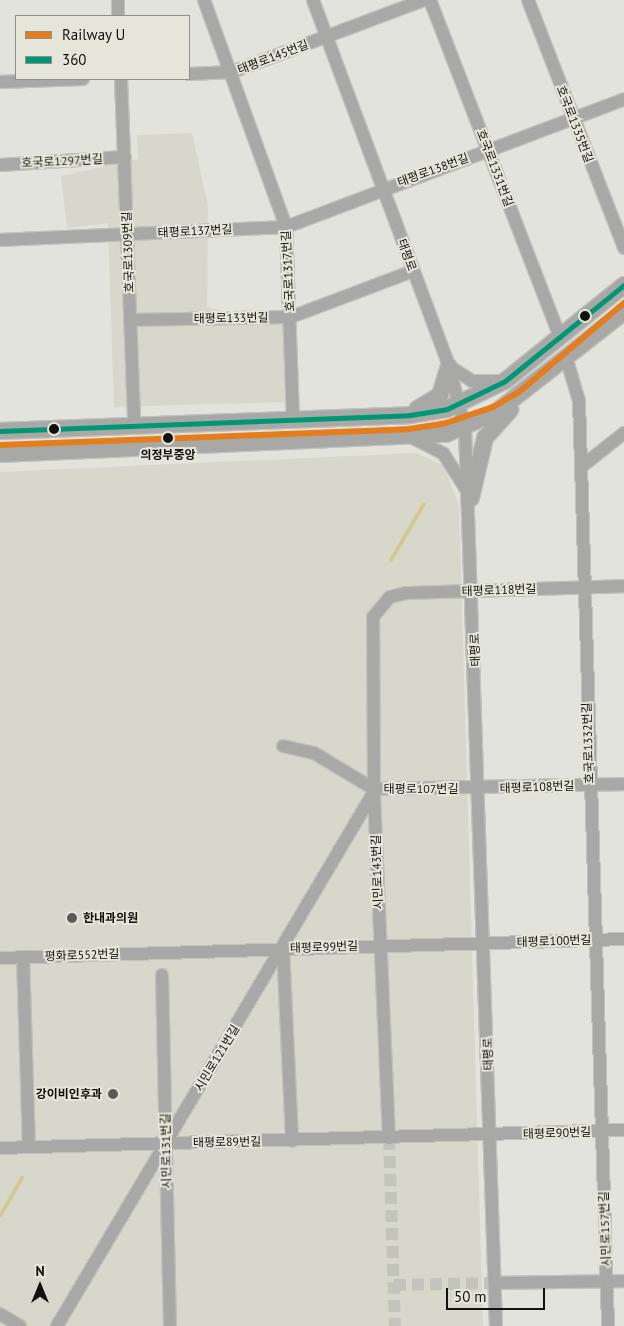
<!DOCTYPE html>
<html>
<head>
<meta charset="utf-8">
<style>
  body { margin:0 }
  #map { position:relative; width:624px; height:1326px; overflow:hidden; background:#e3e3dd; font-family:"PT Sans","Noto Sans KR",sans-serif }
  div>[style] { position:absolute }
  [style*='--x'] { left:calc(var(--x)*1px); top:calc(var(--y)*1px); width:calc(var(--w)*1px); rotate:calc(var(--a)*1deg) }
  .built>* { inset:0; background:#d8d7cb }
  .stream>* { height:4px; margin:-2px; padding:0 2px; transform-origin:2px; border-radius:2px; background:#d2cb91 }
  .minor-tunnel>* { height:12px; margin-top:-6px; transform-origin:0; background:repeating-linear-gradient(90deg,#c4c4be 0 12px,transparent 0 18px) }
  .roads { filter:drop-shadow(1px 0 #c1c1bd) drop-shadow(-1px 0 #c1c1bd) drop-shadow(0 1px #c1c1bd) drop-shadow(0 -1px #c1c1bd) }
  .minor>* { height:12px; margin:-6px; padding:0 6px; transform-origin:6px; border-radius:6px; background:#a8a8a6 }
  .tertiary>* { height:16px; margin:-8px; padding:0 8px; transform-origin:8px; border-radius:8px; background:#a8a8a6 }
  .bus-1>* { height:5px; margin:-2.5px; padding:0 2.5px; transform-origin:2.5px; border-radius:2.5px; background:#009775 }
  .rail-1>* { height:6px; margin:-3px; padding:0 3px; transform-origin:3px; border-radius:3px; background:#e57d1d }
  .dots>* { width:14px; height:14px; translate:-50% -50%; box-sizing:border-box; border:2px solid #e6e5da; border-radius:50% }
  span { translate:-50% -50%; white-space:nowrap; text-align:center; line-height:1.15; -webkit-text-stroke:4px #e6e5da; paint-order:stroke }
  .street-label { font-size:12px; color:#11110d }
  .stop-label { font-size:12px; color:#11110d; font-weight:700 }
  .poi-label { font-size:12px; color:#11110d; font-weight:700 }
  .left { translate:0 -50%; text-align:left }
  .right { translate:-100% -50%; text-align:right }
  .legend { position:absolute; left:15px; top:15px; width:175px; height:65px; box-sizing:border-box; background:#e6e5da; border:1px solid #919088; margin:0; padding:6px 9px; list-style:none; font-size:15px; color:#11110d }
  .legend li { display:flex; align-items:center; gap:10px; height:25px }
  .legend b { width:25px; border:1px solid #919088 }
  .north { position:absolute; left:15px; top:1261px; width:50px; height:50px; -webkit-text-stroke:4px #e6e5da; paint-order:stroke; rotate:0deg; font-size:14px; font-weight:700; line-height:20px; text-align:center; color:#11110d }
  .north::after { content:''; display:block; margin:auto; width:18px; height:22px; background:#11110d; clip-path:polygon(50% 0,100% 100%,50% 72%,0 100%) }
  .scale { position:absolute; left:446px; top:1288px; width:99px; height:22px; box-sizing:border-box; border:2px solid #11110d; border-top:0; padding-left:6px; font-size:15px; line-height:18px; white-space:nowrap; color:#11110d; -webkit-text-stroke:4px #e6e5da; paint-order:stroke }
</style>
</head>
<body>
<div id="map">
  <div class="built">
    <div style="clip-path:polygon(192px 133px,208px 206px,207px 307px,283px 325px,286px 402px,114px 407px,108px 223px,67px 228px,61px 176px,138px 159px,137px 135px)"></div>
    <div style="clip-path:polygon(417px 453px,444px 466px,459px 506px,483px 1326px,0 1326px,0 472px)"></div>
  </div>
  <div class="stream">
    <div style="--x:391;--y:560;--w:65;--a:-59.5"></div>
    <div style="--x:0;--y:1216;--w:44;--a:-59.9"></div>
  </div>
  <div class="minor-tunnel">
    <div style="--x:389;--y:1138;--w:188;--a:88.2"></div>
    <div style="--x:394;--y:1285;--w:101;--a:-1.1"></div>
  </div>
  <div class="roads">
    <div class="minor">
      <div style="--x:118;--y:0;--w:16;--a:90"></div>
      <div style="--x:204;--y:0;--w:241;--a:70.1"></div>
      <div style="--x:286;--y:227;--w:193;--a:87.9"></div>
      <div style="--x:313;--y:0;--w:390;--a:69.6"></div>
      <div style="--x:449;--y:366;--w:65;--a:75.7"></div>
      <div style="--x:465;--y:429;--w:898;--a:88.02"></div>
      <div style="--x:430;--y:0;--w:361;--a:68.9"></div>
      <div style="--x:528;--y:0;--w:266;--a:68.8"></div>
      <div style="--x:189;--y:74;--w:43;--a:-2.7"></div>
      <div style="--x:232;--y:72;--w:205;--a:-20.6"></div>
      <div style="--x:121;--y:79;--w:346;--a:87.8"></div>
      <div style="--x:0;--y:82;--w:83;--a:-2.1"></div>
      <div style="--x:0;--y:165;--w:125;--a:-3.7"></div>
      <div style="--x:0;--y:240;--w:286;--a:-2.6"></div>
      <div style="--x:286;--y:227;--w:361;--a:-20.7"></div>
      <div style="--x:130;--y:320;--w:161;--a:-1.1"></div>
      <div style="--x:291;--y:317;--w:130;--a:-20.7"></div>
      <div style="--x:566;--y:357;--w:46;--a:73.5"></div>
      <div style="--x:579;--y:401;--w:925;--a:88.2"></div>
      <div style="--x:449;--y:366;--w:27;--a:33"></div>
      <div style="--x:472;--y:381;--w:29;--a:0"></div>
      <div style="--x:411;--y:437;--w:36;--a:27"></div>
      <div style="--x:443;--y:453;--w:49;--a:57.6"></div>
      <div style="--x:581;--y:467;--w:55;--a:-38.3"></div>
      <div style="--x:283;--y:746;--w:32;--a:13"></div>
      <div style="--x:314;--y:753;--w:70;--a:31"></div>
      <div style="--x:374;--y:789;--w:250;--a:-1.1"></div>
      <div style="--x:283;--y:948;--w:193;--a:87.3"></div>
      <div style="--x:23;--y:957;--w:190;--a:88.2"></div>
      <div style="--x:0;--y:958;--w:624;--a:-1.74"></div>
      <div style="--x:162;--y:975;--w:351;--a:88.7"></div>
      <div style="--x:389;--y:1138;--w:349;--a:-92.5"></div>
      <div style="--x:374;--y:789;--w:172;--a:-90.3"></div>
      <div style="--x:373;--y:617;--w:26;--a:-50"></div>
      <div style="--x:390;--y:597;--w:16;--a:-14"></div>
      <div style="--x:406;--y:593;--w:218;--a:-1.8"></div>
      <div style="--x:0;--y:1148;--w:624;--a:-1.65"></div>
      <div style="--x:495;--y:1283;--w:129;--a:-0.9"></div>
      <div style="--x:0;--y:1314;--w:23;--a:31"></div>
      <div style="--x:57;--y:1326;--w:617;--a:-59.32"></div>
    </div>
    <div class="tertiary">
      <div style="--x:417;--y:409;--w:27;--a:-31"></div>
      <div style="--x:440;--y:395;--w:30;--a:-73"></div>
      <div style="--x:0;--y:431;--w:410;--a:-2.2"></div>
      <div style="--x:410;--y:415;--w:37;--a:-9"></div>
      <div style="--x:447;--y:409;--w:64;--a:-25.8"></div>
      <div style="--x:505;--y:381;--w:153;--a:-38.9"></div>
      <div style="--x:0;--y:454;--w:446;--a:-2.6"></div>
      <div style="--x:446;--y:434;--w:53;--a:-23.2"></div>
      <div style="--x:495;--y:413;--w:164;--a:-38.1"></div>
      <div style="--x:471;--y:498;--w:62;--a:-76.9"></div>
      <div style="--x:485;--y:438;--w:38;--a:-48"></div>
    </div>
  </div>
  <div class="bus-1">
    <div style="--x:0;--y:431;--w:410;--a:-2.2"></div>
    <div style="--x:410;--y:415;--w:37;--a:-9"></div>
    <div style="--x:447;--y:409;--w:64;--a:-25.8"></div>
    <div style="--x:505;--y:381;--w:153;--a:-38.9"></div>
  </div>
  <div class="rail-1">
    <div style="--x:0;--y:445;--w:409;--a:-2.2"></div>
    <div style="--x:409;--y:429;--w:37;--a:-9"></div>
    <div style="--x:446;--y:423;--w:50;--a:-18.8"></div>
    <div style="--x:493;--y:407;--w:30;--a:-30"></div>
    <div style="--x:519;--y:392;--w:138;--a:-40.3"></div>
  </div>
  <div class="dots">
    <div style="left:585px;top:316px;background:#11110d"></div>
    <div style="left:54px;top:429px;background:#11110d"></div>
    <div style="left:168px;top:438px;background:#11110d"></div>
    <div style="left:72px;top:918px;background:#5a5a56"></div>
    <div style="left:113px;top:1094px;background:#5a5a56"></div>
  </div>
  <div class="street-label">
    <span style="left:273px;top:57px;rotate:-21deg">태평로145번길</span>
    <span style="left:575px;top:124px;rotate:69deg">호국로1335번길</span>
    <span style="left:62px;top:161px;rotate:-3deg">호국로1297번길</span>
    <span style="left:495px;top:168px;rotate:69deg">호국로1331번길</span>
    <span style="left:433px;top:170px;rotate:-20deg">태평로138번길</span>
    <span style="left:195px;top:231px;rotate:-3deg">태평로137번길</span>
    <span style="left:128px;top:252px;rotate:-92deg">호국로1309번길</span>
    <span style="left:407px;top:255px;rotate:70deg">태평로</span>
    <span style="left:288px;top:271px;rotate:-93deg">호국로1317번길</span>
    <span style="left:231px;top:318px;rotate:-1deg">태평로133번길</span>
    <span style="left:499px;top:590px;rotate:-2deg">태평로118번길</span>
    <span style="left:475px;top:650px;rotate:-92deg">태평로</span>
    <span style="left:588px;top:743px;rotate:-92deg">호국로1332번길</span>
    <span style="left:537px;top:787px;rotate:-2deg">태평로108번길</span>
    <span style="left:421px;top:789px">태평로107번길</span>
    <span style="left:377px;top:872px;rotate:-92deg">시민로143번길</span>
    <span style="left:554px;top:941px;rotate:-2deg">태평로100번길</span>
    <span style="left:324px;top:947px;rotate:-2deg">태평로99번길</span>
    <span style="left:82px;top:955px;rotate:-2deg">평화로552번길</span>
    <span style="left:488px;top:1054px;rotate:-92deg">태평로</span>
    <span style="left:217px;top:1058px;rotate:-59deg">시민로121번길</span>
    <span style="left:557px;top:1133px;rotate:-2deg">태평로90번길</span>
    <span style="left:227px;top:1142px;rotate:-1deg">태평로89번길</span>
    <span style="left:166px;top:1151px;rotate:-91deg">시민로131번길</span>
    <span style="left:605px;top:1229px;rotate:-92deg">시민로157번길</span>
  </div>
  <div class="stop-label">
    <span style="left:168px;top:455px">의정부중앙</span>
  </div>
  <div class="poi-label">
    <span class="left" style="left:83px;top:918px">한내과의원</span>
    <span class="right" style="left:102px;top:1094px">강이비인후과</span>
  </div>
  <ul class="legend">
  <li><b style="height:6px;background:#e57d1d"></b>Railway U</li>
  <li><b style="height:6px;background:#009775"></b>360</li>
  </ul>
  <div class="north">N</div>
  <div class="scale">50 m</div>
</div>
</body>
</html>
